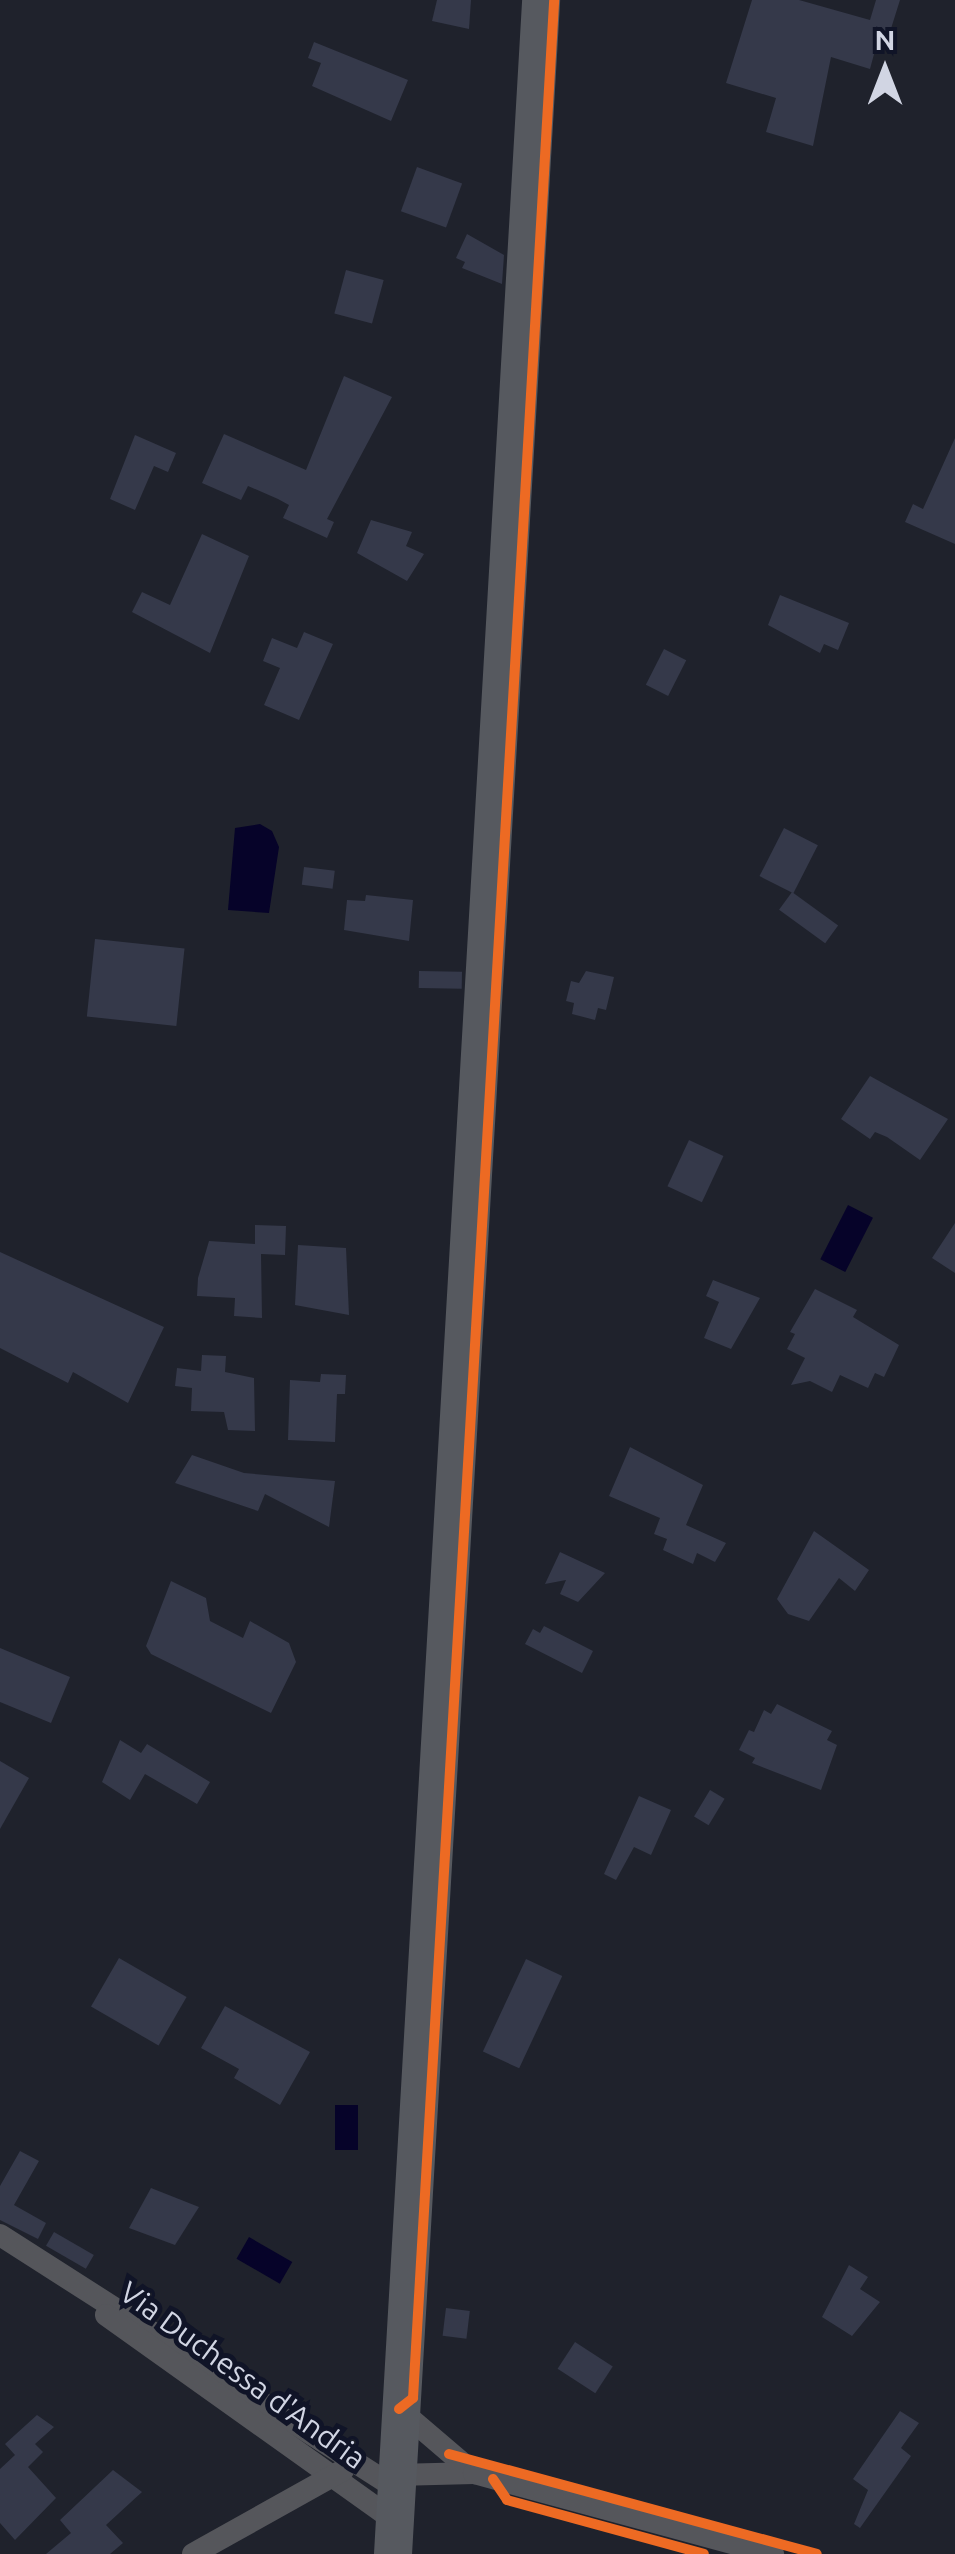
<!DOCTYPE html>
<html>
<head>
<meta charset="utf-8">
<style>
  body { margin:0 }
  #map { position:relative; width:955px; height:2554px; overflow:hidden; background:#1f222c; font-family:Ubuntu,sans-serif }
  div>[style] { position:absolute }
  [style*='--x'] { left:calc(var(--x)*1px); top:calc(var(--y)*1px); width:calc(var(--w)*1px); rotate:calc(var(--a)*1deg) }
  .water>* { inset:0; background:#060329; transform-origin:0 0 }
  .building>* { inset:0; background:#35394a; transform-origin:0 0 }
  .street>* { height:22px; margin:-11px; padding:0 11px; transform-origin:11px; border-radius:11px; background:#55565b }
  .primary>* { height:38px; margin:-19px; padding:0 19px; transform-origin:19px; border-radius:19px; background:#56595f }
  .cycleway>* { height:10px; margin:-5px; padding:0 5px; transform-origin:5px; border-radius:5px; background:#ed6a23 }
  span { translate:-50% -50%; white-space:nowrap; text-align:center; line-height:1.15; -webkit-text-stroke:10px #101427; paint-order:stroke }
  .street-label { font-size:30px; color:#d1d5e3 }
  .north { position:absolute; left:835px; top:20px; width:100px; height:100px; -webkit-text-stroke:8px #101427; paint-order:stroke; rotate:0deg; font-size:28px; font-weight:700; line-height:40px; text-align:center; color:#d1d5e3 }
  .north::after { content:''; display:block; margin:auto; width:35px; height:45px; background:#d1d5e3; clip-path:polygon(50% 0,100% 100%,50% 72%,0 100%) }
</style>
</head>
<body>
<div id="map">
  <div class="water">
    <div style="clip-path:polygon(260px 824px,272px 831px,279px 847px,269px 913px,228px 910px,235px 828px)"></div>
    <div style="left:848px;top:1205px;width:28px;height:61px;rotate:27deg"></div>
    <div style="left:335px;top:2105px;width:23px;height:45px"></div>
    <div style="left:249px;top:2237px;width:50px;height:25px;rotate:30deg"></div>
  </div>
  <div class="building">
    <div style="clip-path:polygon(437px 0,471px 0,469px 29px,432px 21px)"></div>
    <div style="clip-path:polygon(752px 0,799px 0,870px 20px,876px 0,900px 0,889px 35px,880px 32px,870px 69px,831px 57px,813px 146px,766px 132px,776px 98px,726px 83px)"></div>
    <div style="clip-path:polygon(314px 42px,408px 80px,391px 121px,312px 86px,321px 63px,308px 58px)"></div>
    <div style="left:417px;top:167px;width:48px;height:47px;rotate:20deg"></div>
    <div style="clip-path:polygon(467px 234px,504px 255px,502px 284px,462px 268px,465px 262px,456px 258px)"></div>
    <div style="left:346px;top:270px;width:39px;height:45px;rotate:15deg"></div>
    <div style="clip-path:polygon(344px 376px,392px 397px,327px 519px,334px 522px,327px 538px,283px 518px,289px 505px,278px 499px,248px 486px,241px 500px,202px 483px,224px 434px,306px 470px)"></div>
    <div style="clip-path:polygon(135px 435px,176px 453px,168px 472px,154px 466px,135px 510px,110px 499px)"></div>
    <div style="clip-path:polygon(955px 438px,955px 544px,905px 522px,913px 504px,923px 509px)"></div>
    <div style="clip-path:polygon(371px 520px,412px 532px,406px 546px,424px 554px,407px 581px,357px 553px)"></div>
    <div style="clip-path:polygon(202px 534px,249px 556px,210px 653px,132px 612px,142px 592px,170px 605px)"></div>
    <div style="clip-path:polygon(780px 595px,849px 623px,838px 650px,824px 644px,820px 653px,768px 625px)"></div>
    <div style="clip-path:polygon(304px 632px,333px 644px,299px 720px,264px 705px,280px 668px,263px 661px,272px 638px,297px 648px)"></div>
    <div style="left:664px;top:649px;width:25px;height:40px;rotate:27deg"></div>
    <div style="left:784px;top:828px;width:38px;height:54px;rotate:27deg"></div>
    <div style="left:304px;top:867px;width:31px;height:18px;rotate:7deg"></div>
    <div style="left:792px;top:892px;width:57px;height:22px;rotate:36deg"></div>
    <div style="clip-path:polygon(366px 895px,413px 900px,409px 941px,344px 930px,347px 900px,365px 901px)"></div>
    <div style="left:95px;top:939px;width:90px;height:78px;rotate:6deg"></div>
    <div style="left:419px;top:971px;width:43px;height:17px;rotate:1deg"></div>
    <div style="clip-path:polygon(586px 971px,614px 977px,606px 1010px,598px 1008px,595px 1020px,572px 1014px,574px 1003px,566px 1001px,571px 981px,579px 983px)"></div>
    <div style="clip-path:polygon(870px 1076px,948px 1119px,920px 1160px,887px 1137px,875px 1132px,870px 1139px,841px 1119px)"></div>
    <div style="left:689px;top:1140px;width:38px;height:51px;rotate:25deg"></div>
    <div style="clip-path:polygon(955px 1223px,955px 1273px,932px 1258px)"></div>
    <div style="clip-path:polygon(255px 1225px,286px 1226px,285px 1255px,261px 1254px,262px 1318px,234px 1316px,235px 1298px,197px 1296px,198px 1278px,209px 1241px,255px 1244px)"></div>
    <div style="clip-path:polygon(298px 1245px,346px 1248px,349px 1315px,295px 1305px)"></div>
    <div style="clip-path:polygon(0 1252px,164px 1327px,128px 1403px,73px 1372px,68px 1383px,0 1348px)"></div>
    <div style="clip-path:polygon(713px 1280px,760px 1298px,731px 1349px,704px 1338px,719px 1302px,706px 1296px)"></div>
    <div style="clip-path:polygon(815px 1289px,857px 1310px,853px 1317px,899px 1345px,884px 1377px,875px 1373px,868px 1388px,840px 1375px,832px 1392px,810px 1381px,791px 1385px,805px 1358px,787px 1349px,795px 1334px,790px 1332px)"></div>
    <div style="clip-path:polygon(202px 1355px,226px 1356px,225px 1372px,254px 1378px,255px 1431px,228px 1430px,224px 1412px,191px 1411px,192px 1388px,175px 1386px,177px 1368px,201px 1371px)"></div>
    <div style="clip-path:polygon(321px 1374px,346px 1375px,345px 1394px,337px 1394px,335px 1442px,288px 1440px,290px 1380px,320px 1382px)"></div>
    <div style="clip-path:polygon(630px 1447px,703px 1485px,686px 1525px,726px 1543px,715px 1562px,697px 1553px,693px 1564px,663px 1550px,667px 1539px,654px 1534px,660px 1518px,609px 1496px)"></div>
    <div style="clip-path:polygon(192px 1455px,244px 1473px,335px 1481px,329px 1527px,265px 1494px,258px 1511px,175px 1483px)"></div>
    <div style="clip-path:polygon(814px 1531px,869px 1570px,855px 1591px,839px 1578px,809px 1621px,788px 1614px,777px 1599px)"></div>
    <div style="clip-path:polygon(560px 1552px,605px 1573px,578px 1602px,560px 1594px,566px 1580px,545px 1584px)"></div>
    <div style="clip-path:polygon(171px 1581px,206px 1598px,210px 1621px,243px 1638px,250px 1621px,289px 1643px,296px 1662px,271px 1713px,151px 1654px,146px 1646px)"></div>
    <div style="clip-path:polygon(544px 1626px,593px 1651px,582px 1673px,525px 1644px,533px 1629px,540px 1633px)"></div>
    <div style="clip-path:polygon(0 1648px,70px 1677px,51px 1723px,0 1702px)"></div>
    <div style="clip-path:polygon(777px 1704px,832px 1731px,827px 1740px,837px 1745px,821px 1790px,752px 1763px,755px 1758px,739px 1750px,749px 1730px,754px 1732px,764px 1710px,771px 1714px)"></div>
    <div style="clip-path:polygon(120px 1740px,141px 1753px,147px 1744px,210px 1782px,197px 1804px,145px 1774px,130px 1800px,102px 1782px)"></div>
    <div style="clip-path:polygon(0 1761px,29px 1778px,0 1829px)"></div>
    <div style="left:710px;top:1790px;width:17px;height:31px;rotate:31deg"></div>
    <div style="clip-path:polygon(639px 1796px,671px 1810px,651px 1855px,634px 1847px,616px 1880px,604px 1874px)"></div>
    <div style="left:119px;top:1958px;width:78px;height:56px;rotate:30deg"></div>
    <div style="left:526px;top:1959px;width:40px;height:102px;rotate:25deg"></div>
    <div style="clip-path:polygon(225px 2006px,310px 2052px,280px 2105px,234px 2078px,239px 2069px,201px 2048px)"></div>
    <div style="clip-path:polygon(20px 2151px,39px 2161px,14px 2205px,46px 2223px,38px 2239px,0 2220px,0 2186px)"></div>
    <div style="clip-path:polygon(151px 2188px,199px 2207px,175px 2245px,129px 2228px)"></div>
    <div style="left:54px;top:2232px;width:46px;height:16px;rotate:30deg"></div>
    <div style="clip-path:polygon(849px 2265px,868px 2277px,860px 2289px,880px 2302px,852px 2336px,822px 2317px)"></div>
    <div style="left:446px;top:2308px;width:24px;height:28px;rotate:7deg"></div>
    <div style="left:575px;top:2342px;width:45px;height:32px;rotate:33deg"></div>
    <div style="clip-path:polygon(900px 2411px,919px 2423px,901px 2448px,911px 2456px,860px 2528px,854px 2524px,868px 2490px,853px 2479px)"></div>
    <div style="clip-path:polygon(37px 2415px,54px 2427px,35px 2444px,43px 2452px,28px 2467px,56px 2498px,15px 2540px,0 2523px,0 2469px,15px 2455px,5px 2444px)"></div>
    <div style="clip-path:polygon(113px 2470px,142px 2492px,106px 2525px,123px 2543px,110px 2554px,46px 2554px,71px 2533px,60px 2520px)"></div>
  </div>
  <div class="street">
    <div style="--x:0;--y:2235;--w:470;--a:32.6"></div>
    <div style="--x:106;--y:2315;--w:355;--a:35.5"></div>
    <div style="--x:399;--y:2409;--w:99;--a:40.5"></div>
    <div style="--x:396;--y:2475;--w:78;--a:-1.5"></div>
    <div style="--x:474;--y:2473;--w:310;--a:15.2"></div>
    <div style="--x:193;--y:2554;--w:172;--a:-29.2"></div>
  </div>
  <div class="primary">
    <div style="--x:393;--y:2554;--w:2558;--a:-86.68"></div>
  </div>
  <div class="cycleway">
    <div style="--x:399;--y:2409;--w:18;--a:-38"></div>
    <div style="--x:413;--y:2398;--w:2402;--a:-86.63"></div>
    <div style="--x:449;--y:2454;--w:381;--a:15.2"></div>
    <div style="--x:493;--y:2479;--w:25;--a:56"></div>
    <div style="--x:507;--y:2500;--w:204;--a:15.3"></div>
  </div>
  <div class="street-label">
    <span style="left:243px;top:2375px;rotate:36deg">Via Duchessa d'Andria</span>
  </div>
  <div class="north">N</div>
</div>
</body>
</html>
